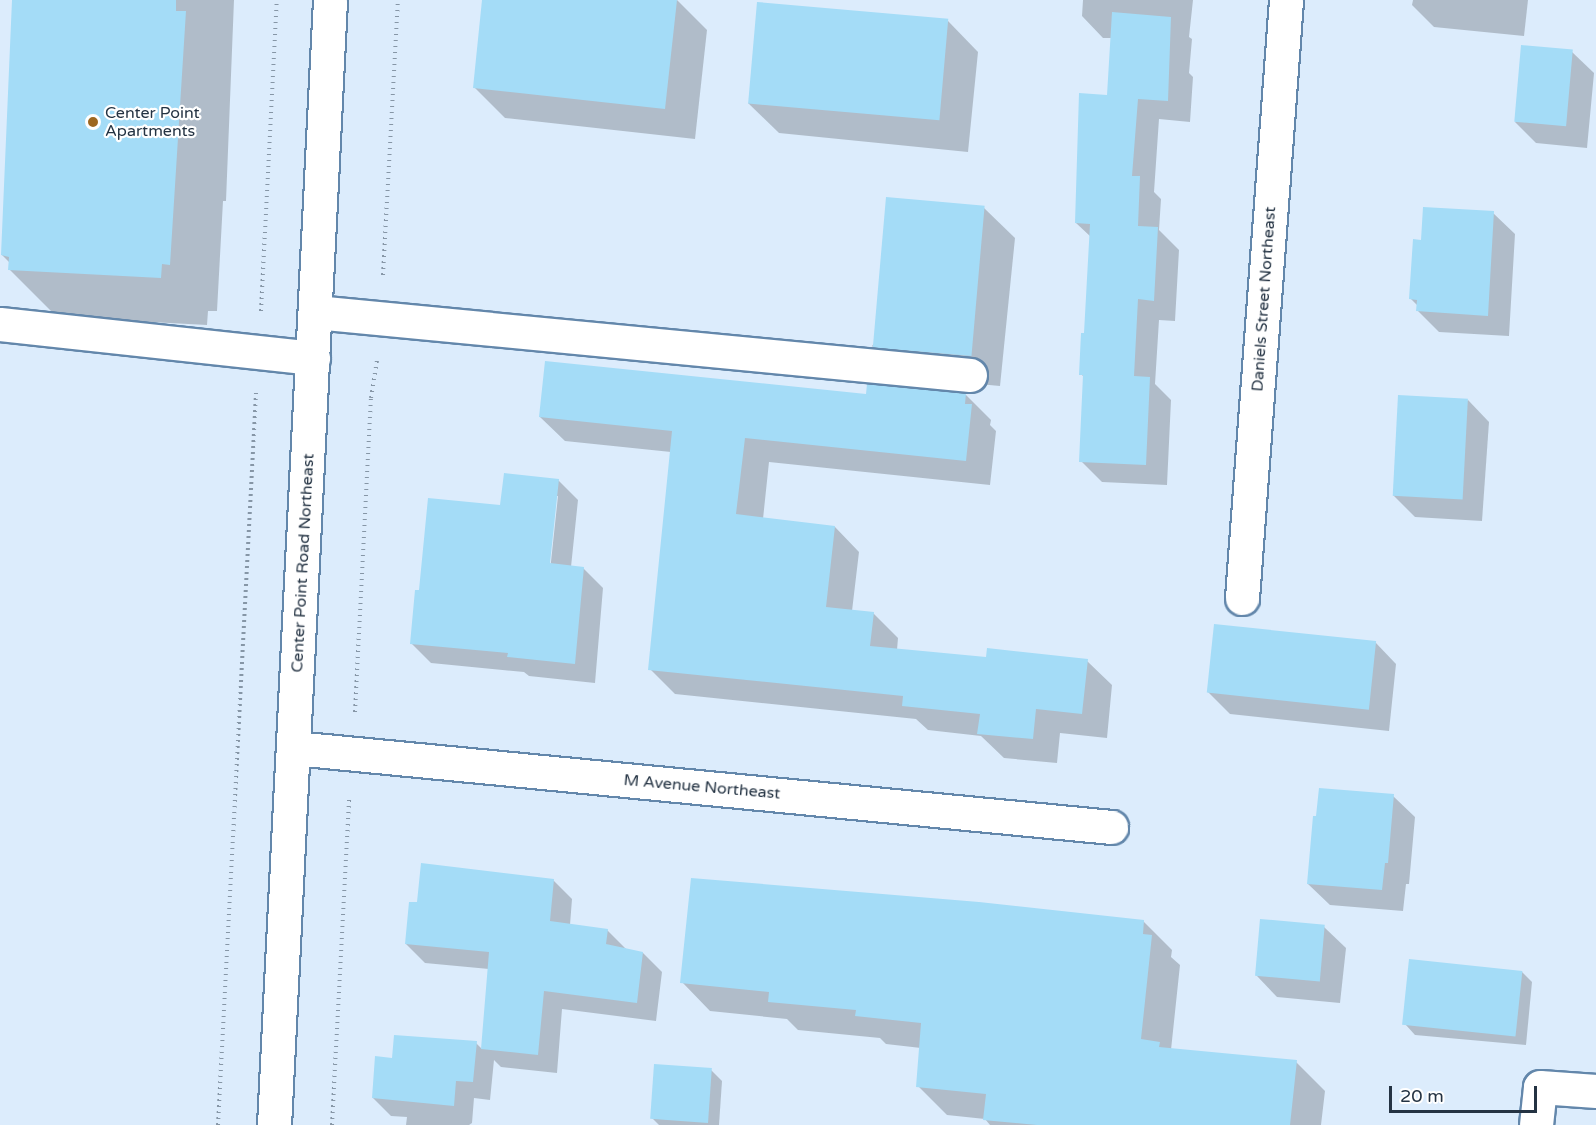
<!DOCTYPE html>
<html>
<head>
<meta charset="utf-8">
<style>
  body { margin:0 }
  #map { position:relative; width:1596px; height:1125px; overflow:hidden; background:#dcecfc; font-family:"Varela Round",sans-serif }
  div>[style] { position:absolute }
  [style*='--x'] { left:calc(var(--x)*1px); top:calc(var(--y)*1px); width:calc(var(--w)*1px); rotate:calc(var(--a)*1deg) }
  .shadow>* { inset:0; background:#0003 }
  .building>* { inset:0; background:#a4dcf7; transform-origin:0 0 }
  .path>* { height:4px; margin-top:-2px; transform-origin:0; background:repeating-linear-gradient(90deg,#8696a6 0 1.5px,transparent 0 6px) }
  .roads { filter:drop-shadow(2px 0 #6387ab) drop-shadow(-2px 0 #6387ab) drop-shadow(0 2px #6387ab) drop-shadow(0 -2px #6387ab) }
  .minor>* { height:33px; margin:-16.5px; padding:0 16.5px; transform-origin:16.5px; border-radius:16.5px; background:#fff }
  .major>* { height:33px; margin:-16.5px; padding:0 16.5px; transform-origin:16.5px; border-radius:16.5px; background:#fff }
  .dots>* { width:16px; height:16px; translate:-50% -50%; box-sizing:border-box; border:3px solid #fff; border-radius:50% }
  span { translate:-50% -50%; white-space:nowrap; text-align:center; line-height:1.15; -webkit-text-stroke:4.5px #fff; paint-order:stroke }
  .poi-label { font-size:16px; color:#243343 }
  .left { translate:0 -50%; text-align:left }
  .street-label { font-size:16px; color:#243343 }
  .scale { position:absolute; left:1389px; top:1086px; width:148px; height:27px; box-sizing:border-box; border:3px solid #243343; border-top:0; padding-left:8px; font-size:18px; line-height:21px; white-space:nowrap; color:#243343; -webkit-text-stroke:4px #fff; paint-order:stroke }
</style>
</head>
<body>
<div id="map">
  <div class="shadow">
    <div style="clip-path:polygon(14px 0,234px 0,226px 201px,223px 201px,217px 311px,208px 311px,207px 325px,57px 317px,10px 270px,10px 263px,2px 255px)"></div>
    <div style="clip-path:polygon(484px 0,677px 0,707px 30px,695px 139px,505px 118px,475px 88px)"></div>
    <div style="clip-path:polygon(1083px 0,1193px 0,1189px 37px,1192px 39px,1189px 73px,1193px 77px,1190px 122px,1159px 119px,1154px 192px,1161px 199px,1159px 230px,1179px 250px,1175px 321px,1159px 320px,1155px 384px,1171px 400px,1167px 485px,1102px 482px,1081px 461px,1085px 378px,1081px 374px,1086px 334px,1091px 237px,1076px 223px,1108px 96px,1112px 38px,1103px 38px,1082px 16px)"></div>
    <div style="clip-path:polygon(1413px 0,1528px 0,1524px 36px,1434px 27px,1412px 5px)"></div>
    <div style="clip-path:polygon(948px 21px,978px 52px,968px 152px,779px 133px,748px 103px)"></div>
    <div style="clip-path:polygon(1572px 52px,1594px 73px,1587px 148px,1536px 143px,1515px 122px)"></div>
    <div style="clip-path:polygon(984px 208px,1015px 238px,1000px 386px,903px 377px,872px 346px)"></div>
    <div style="clip-path:polygon(1493px 213px,1515px 234px,1509px 336px,1439px 332px,1417px 310px,1418px 306px,1411px 299px,1422px 241px)"></div>
    <div style="clip-path:polygon(868px 395px,966px 395px,991px 420px,990px 425px,996px 431px,990px 485px,769px 462px,763px 519px,835px 527px,859px 552px,852px 611px,873px 613px,898px 638px,897px 650px,987px 659px,1087px 661px,1112px 685px,1107px 738px,1060px 733px,1057px 763px,1004px 758px,981px 736px,928px 730px,916px 719px,675px 694px,650px 669px,671px 452px,565px 441px,540px 417px)"></div>
    <div style="clip-path:polygon(1468px 400px,1489px 422px,1482px 521px,1415px 517px,1393px 495px)"></div>
    <div style="clip-path:polygon(evenodd,558px 480px,578px 500px,571px 567px,583px 568px,603px 588px,595px 683px,529px 676px,524px 672px,431px 663px,411px 643px,420px 591px,502px 507px,558px 480px,555px 496px,558px 496px,550px 571px,547px 571px,555px 496px)"></div>
    <div style="clip-path:polygon(1375px 642px,1396px 664px,1389px 731px,1230px 714px,1208px 692px)"></div>
    <div style="clip-path:polygon(1393px 796px,1415px 817px,1409px 884px,1406px 884px,1403px 911px,1330px 905px,1308px 884px)"></div>
    <div style="clip-path:polygon(553px 880px,572px 899px,570px 925px,607px 930px,627px 950px,643px 953px,662px 972px,656px 1021px,562px 1009px,557px 1073px,501px 1067px,494px 1060px,490px 1100px,474px 1098px,472px 1123px,469px 1125px,406px 1125px,407px 1117px,391px 1116px,373px 1098px,393px 1059px,476px 1043px,482px 1049px,489px 969px,425px 963px,406px 944px)"></div>
    <div style="clip-path:polygon(1143px 921px,1172px 950px,1171px 957px,1180px 965px,1171px 1050px,1296px 1062px,1325px 1091px,1321px 1125px,990px 1125px,985px 1119px,947px 1115px,918px 1086px,921px 1048px,886px 1044px,880px 1038px,798px 1030px,787px 1019px,710px 1011px,682px 982px)"></div>
    <div style="clip-path:polygon(1324px 927px,1346px 948px,1340px 1003px,1277px 997px,1256px 975px)"></div>
    <div style="clip-path:polygon(1521px 971px,1532px 982px,1526px 1045px,1415px 1035px,1405px 1024px)"></div>
    <div style="clip-path:polygon(711px 1070px,722px 1081px,719px 1125px,659px 1125px,652px 1118px)"></div>
  </div>
  <div class="building">
    <div style="clip-path:polygon(12px 0,176px 0,176px 11px,186px 11px,170px 265px,162px 264px,161px 278px,8px 270px,9px 257px,1px 255px)"></div>
    <div style="clip-path:polygon(482px 0,677px 0,665px 109px,473px 88px)"></div>
    <div style="left:757px;top:2px;width:192px;height:102px;rotate:5deg"></div>
    <div style="clip-path:polygon(1112px 12px,1171px 17px,1168px 101px,1138px 99px,1132px 176px,1140px 176px,1138px 226px,1158px 227px,1154px 301px,1138px 299px,1134px 376px,1150px 377px,1146px 465px,1079px 462px,1083px 375px,1079px 375px,1081px 333px,1084px 333px,1090px 224px,1075px 223px,1079px 93px,1107px 95px)"></div>
    <div style="left:1521px;top:45px;width:52px;height:77px;rotate:5deg"></div>
    <div style="left:886px;top:197px;width:99px;height:151px;rotate:5deg"></div>
    <div style="clip-path:polygon(1423px 207px,1494px 211px,1488px 316px,1416px 311px,1417px 300px,1409px 299px,1413px 239px,1421px 240px)"></div>
    <div style="clip-path:polygon(545px 361px,866px 394px,867px 384px,966px 393px,965px 404px,972px 404px,966px 461px,745px 438px,736px 514px,835px 526px,826px 607px,874px 612px,870px 646px,986px 657px,987px 648px,1088px 659px,1082px 714px,1036px 709px,1033px 739px,977px 734px,980px 714px,902px 706px,903px 696px,648px 670px,672px 431px,539px 417px)"></div>
    <div style="left:1398px;top:395px;width:70px;height:101px;rotate:3deg"></div>
    <div style="clip-path:polygon(504px 473px,559px 479px,550px 563px,584px 567px,575px 664px,507px 657px,508px 653px,410px 644px,415px 590px,419px 590px,428px 498px,500px 505px)"></div>
    <div style="left:1214px;top:624px;width:163px;height:69px;rotate:6deg"></div>
    <div style="clip-path:polygon(1319px 788px,1394px 794px,1388px 863px,1385px 863px,1382px 890px,1307px 884px,1313px 816px,1316px 816px)"></div>
    <div style="clip-path:polygon(421px 863px,554px 879px,550px 921px,608px 929px,606px 944px,643px 952px,637px 1003px,544px 991px,538px 1055px,481px 1049px,489px 952px,405px 944px,409px 902px,417px 902px)"></div>
    <div style="clip-path:polygon(691px 878px,979px 902px,1144px 920px,1143px 934px,1152px 935px,1141px 1039px,1160px 1042px,1159px 1047px,1297px 1060px,1290px 1125px,1037px 1125px,983px 1120px,986px 1094px,916px 1087px,921px 1023px,855px 1016px,856px 1010px,768px 1002px,769px 992px,680px 983px)"></div>
    <div style="left:1260px;top:919px;width:65px;height:57px;rotate:5deg"></div>
    <div style="left:1409px;top:959px;width:114px;height:66px;rotate:6deg"></div>
    <div style="clip-path:polygon(394px 1035px,477px 1041px,473px 1082px,456px 1081px,454px 1106px,372px 1098px,375px 1056px,392px 1058px)"></div>
    <div style="left:654px;top:1064px;width:58px;height:55px;rotate:4deg"></div>
  </div>
  <div class="path">
    <div style="--x:383;--y:275;--w:275;--a:-86.9"></div>
    <div style="--x:261;--y:311;--w:311;--a:-87.1"></div>
    <div style="--x:355;--y:712;--w:314;--a:-87.1"></div>
    <div style="--x:371;--y:398;--w:38;--a:-81"></div>
    <div style="--x:218;--y:1125;--w:733;--a:-87.03"></div>
    <div style="--x:332;--y:1125;--w:329;--a:-87"></div>
  </div>
  <div class="roads">
    <div class="minor">
      <div style="--x:315;--y:312;--w:658;--a:5.49"></div>
      <div style="--x:0;--y:324;--w:315;--a:6.2"></div>
      <div style="--x:1242;--y:598;--w:600;--a:-85.79"></div>
      <div style="--x:294;--y:748;--w:821;--a:5.52"></div>
      <div style="--x:1536;--y:1125;--w:38;--a:-84"></div>
      <div style="--x:1540;--y:1087;--w:56;--a:4.1"></div>
    </div>
    <div class="major">
      <div style="--x:274;--y:1125;--w:1126;--a:-87.15"></div>
    </div>
  </div>
  <div class="dots">
    <div style="left:93px;top:122px;background:#9d6720"></div>
  </div>
  <div class="poi-label">
    <span class="left" style="left:105px;top:122px">Center Point<br>Apartments</span>
  </div>
  <div class="street-label">
    <span style="left:1264px;top:299px;rotate:-86deg">Daniels Street Northeast</span>
    <span style="left:303px;top:563px;rotate:-87deg">Center Point Road Northeast</span>
    <span style="left:702px;top:787px;rotate:5deg">M Avenue Northeast</span>
  </div>
  <div class="scale">20 m</div>
</div>
</body>
</html>
